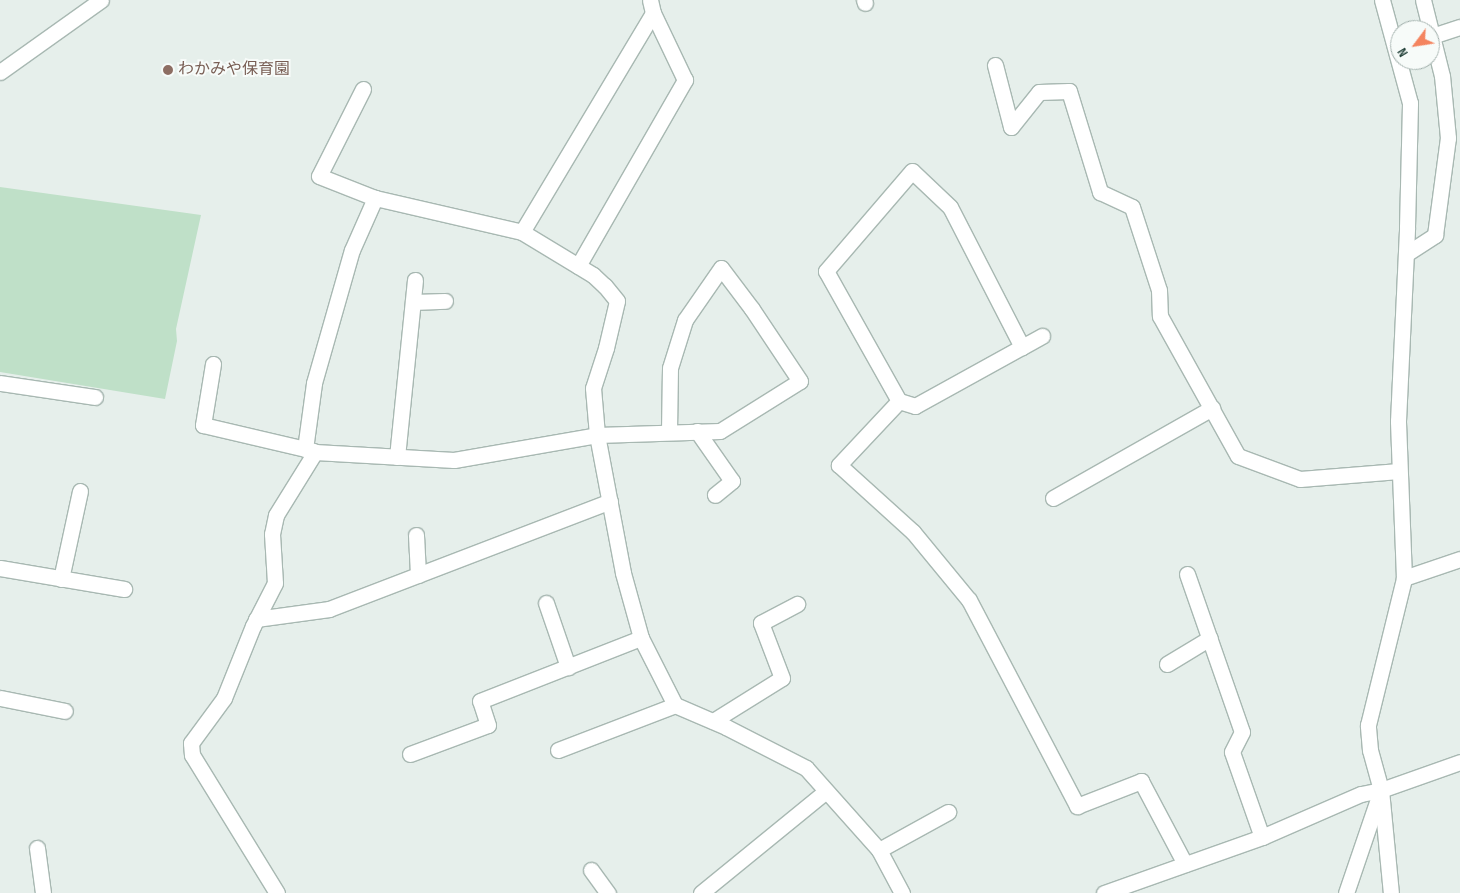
<!DOCTYPE html>
<html>
<head>
<meta charset="utf-8">
<style>
  body { margin:0 }
  #map { position:relative; width:1460px; height:893px; overflow:hidden; background:#e6efeb; font-family:"Sofia Sans Condensed","Noto Sans JP",sans-serif }
  div>[style] { position:absolute }
  [style*='--x'] { left:calc(var(--x)*1px); top:calc(var(--y)*1px); width:calc(var(--w)*1px); rotate:calc(var(--a)*1deg) }
  .green>* { inset:0; background:#bfe0c8 }
  .roads { filter:drop-shadow(1px 0 #a8b8b2) drop-shadow(-1px 0 #a8b8b2) drop-shadow(0 1px #a8b8b2) drop-shadow(0 -1px #a8b8b2) }
  .street>* { height:15px; margin:-7.5px; padding:0 7.5px; transform-origin:7.5px; border-radius:7.5px; background:#fff }
  .secondary>* { height:15px; margin:-7.5px; padding:0 7.5px; transform-origin:7.5px; border-radius:7.5px; background:#fff }
  .dots>* { width:14px; height:14px; translate:-50% -50%; box-sizing:border-box; border:2px solid #f7fbf9; border-radius:50% }
  span { translate:-50% -50%; white-space:nowrap; text-align:center; line-height:1.15; -webkit-text-stroke:4px #f7fbf9; paint-order:stroke }
  .education-label { font-size:16px; color:#785e54 }
  .left { translate:0 -50%; text-align:left }
  .north { position:absolute; left:1390px; top:20px; width:50px; height:50px; box-sizing:border-box; background:#f7fbf9; border:1px solid #a3b1ad; border-radius:50%; rotate:239deg; font-size:14px; font-weight:700; line-height:20px; text-align:center; color:#24423a }
  .north::after { content:''; display:block; margin:auto; width:18px; height:22px; background:#f4845f; clip-path:polygon(50% 0,100% 100%,50% 72%,0 100%) }
</style>
</head>
<body>
<div id="map">
  <div class="green">
    <div style="clip-path:polygon(0 187px,201px 215px,176px 329px,177px 341px,165px 399px,0 372px)"></div>
  </div>
  <div class="roads">
    <div class="street">
      <div style="--x:650;--y:0;--w:13;--a:77"></div>
      <div style="--x:653;--y:13;--w:255;--a:120.9"></div>
      <div style="--x:522;--y:232;--w:83;--a:31.2"></div>
      <div style="--x:593;--y:275;--w:16;--a:43"></div>
      <div style="--x:605;--y:286;--w:19;--a:51"></div>
      <div style="--x:617;--y:301;--w:48;--a:103.2"></div>
      <div style="--x:606;--y:348;--w:42;--a:108"></div>
      <div style="--x:593;--y:388;--w:47;--a:85.1"></div>
      <div style="--x:597;--y:435;--w:140;--a:79.3"></div>
      <div style="--x:623;--y:573;--w:67;--a:74.5"></div>
      <div style="--x:641;--y:638;--w:75;--a:63.1"></div>
      <div style="--x:675;--y:705;--w:56;--a:23.3"></div>
      <div style="--x:726;--y:727;--w:90;--a:27.1"></div>
      <div style="--x:806;--y:768;--w:110;--a:48.3"></div>
      <div style="--x:879;--y:850;--w:49;--a:61.9"></div>
      <div style="--x:864;--y:0;--w:3;--a:72"></div>
      <div style="--x:1432;--y:36;--w:29;--a:-18"></div>
      <div style="--x:995;--y:65;--w:64;--a:75.5"></div>
      <div style="--x:1011;--y:127;--w:45;--a:-51.3"></div>
      <div style="--x:1039;--y:92;--w:30;--a:-2"></div>
      <div style="--x:1069;--y:91;--w:106;--a:72.9"></div>
      <div style="--x:1100;--y:192;--w:35;--a:25"></div>
      <div style="--x:1132;--y:207;--w:87;--a:72"></div>
      <div style="--x:1159;--y:290;--w:26;--a:88"></div>
      <div style="--x:1160;--y:316;--w:160;--a:60.9"></div>
      <div style="--x:1238;--y:456;--w:66;--a:20.4"></div>
      <div style="--x:1300;--y:479;--w:99;--a:-4.6"></div>
      <div style="--x:0;--y:72;--w:124;--a:-35.5"></div>
      <div style="--x:363;--y:89;--w:97;--a:116.8"></div>
      <div style="--x:319;--y:176;--w:60;--a:21.4"></div>
      <div style="--x:1406;--y:254;--w:35;--a:-33"></div>
      <div style="--x:1435;--y:235;--w:98;--a:-82.4"></div>
      <div style="--x:1448;--y:138;--w:62;--a:-95.5"></div>
      <div style="--x:1442;--y:76;--w:78;--a:-104"></div>
      <div style="--x:578;--y:266;--w:215;--a:-60.1"></div>
      <div style="--x:685;--y:80;--w:74;--a:-115.5"></div>
      <div style="--x:413;--y:302;--w:32;--a:-2"></div>
      <div style="--x:1022;--y:347;--w:23;--a:-29"></div>
      <div style="--x:213;--y:364;--w:62;--a:99.3"></div>
      <div style="--x:203;--y:425;--w:114;--a:13.2"></div>
      <div style="--x:0;--y:383;--w:96;--a:8.4"></div>
      <div style="--x:899;--y:401;--w:17;--a:17"></div>
      <div style="--x:915;--y:406;--w:122;--a:-28.9"></div>
      <div style="--x:1022;--y:347;--w:157;--a:-117.2"></div>
      <div style="--x:950;--y:207;--w:52;--a:-136.5"></div>
      <div style="--x:912;--y:171;--w:132;--a:130.7"></div>
      <div style="--x:826;--y:271;--w:149;--a:60.7"></div>
      <div style="--x:899;--y:401;--w:88;--a:133.2"></div>
      <div style="--x:839;--y:465;--w:100;--a:42.2"></div>
      <div style="--x:913;--y:532;--w:88;--a:50.5"></div>
      <div style="--x:969;--y:600;--w:233;--a:62.3"></div>
      <div style="--x:1077;--y:806;--w:69;--a:-21.3"></div>
      <div style="--x:1141;--y:781;--w:94;--a:62.1"></div>
      <div style="--x:697;--y:431;--w:61;--a:55"></div>
      <div style="--x:732;--y:481;--w:22;--a:141"></div>
      <div style="--x:305;--y:449;--w:67;--a:-82.2"></div>
      <div style="--x:314;--y:383;--w:138;--a:-74.1"></div>
      <div style="--x:352;--y:250;--w:57;--a:-66.1"></div>
      <div style="--x:375;--y:198;--w:151;--a:13"></div>
      <div style="--x:397;--y:457;--w:178;--a:-84.2"></div>
      <div style="--x:1053;--y:498;--w:183;--a:-29.5"></div>
      <div style="--x:416;--y:535;--w:40;--a:87.1"></div>
      <div style="--x:0;--y:568;--w:126;--a:9.6"></div>
      <div style="--x:1187;--y:574;--w:167;--a:70.8"></div>
      <div style="--x:1242;--y:732;--w:22;--a:117"></div>
      <div style="--x:1232;--y:752;--w:90;--a:70.6"></div>
      <div style="--x:1404;--y:578;--w:59;--a:-18.7"></div>
      <div style="--x:61;--y:579;--w:90;--a:-77.8"></div>
      <div style="--x:546;--y:603;--w:68;--a:71"></div>
      <div style="--x:256;--y:619;--w:74;--a:-7.8"></div>
      <div style="--x:329;--y:609;--w:301;--a:-21"></div>
      <div style="--x:1167;--y:664;--w:50;--a:-31.2"></div>
      <div style="--x:0;--y:698;--w:66;--a:11.3"></div>
      <div style="--x:713;--y:721;--w:81;--a:-31.9"></div>
      <div style="--x:782;--y:678;--w:59;--a:-110.9"></div>
      <div style="--x:761;--y:623;--w:41;--a:-27.8"></div>
      <div style="--x:558;--y:750;--w:125;--a:-21"></div>
      <div style="--x:410;--y:754;--w:83;--a:-20.4"></div>
      <div style="--x:488;--y:725;--w:25;--a:-108"></div>
      <div style="--x:480;--y:701;--w:173;--a:-21.4"></div>
      <div style="--x:37;--y:848;--w:45;--a:82.4"></div>
      <div style="--x:879;--y:850;--w:79;--a:-28.8"></div>
      <div style="--x:591;--y:870;--w:29;--a:54"></div>
      <div style="--x:277;--y:893;--w:162;--a:-121.6"></div>
      <div style="--x:192;--y:755;--w:12;--a:-95"></div>
      <div style="--x:191;--y:743;--w:56;--a:-53.7"></div>
      <div style="--x:224;--y:698;--w:78;--a:-68.1"></div>
      <div style="--x:253;--y:626;--w:48;--a:-62.9"></div>
      <div style="--x:275;--y:583;--w:49;--a:-93.5"></div>
      <div style="--x:272;--y:534;--w:19;--a:-78"></div>
      <div style="--x:276;--y:515;--w:74;--a:-58.2"></div>
      <div style="--x:315;--y:452;--w:139;--a:3.3"></div>
      <div style="--x:454;--y:460;--w:145;--a:-9.9"></div>
      <div style="--x:597;--y:435;--w:123;--a:-1.9"></div>
      <div style="--x:720;--y:431;--w:94;--a:-32"></div>
      <div style="--x:800;--y:381;--w:87;--a:-123.7"></div>
      <div style="--x:752;--y:309;--w:51;--a:-127.1"></div>
      <div style="--x:721;--y:268;--w:63;--a:124.7"></div>
      <div style="--x:685;--y:320;--w:50;--a:107.4"></div>
      <div style="--x:670;--y:368;--w:64;--a:90.9"></div>
      <div style="--x:701;--y:893;--w:161;--a:-39.2"></div>
      <div style="--x:1346;--y:893;--w:109;--a:-71.2"></div>
      <div style="--x:1381;--y:790;--w:41;--a:-105.4"></div>
      <div style="--x:1370;--y:750;--w:25;--a:-95"></div>
      <div style="--x:1368;--y:725;--w:151;--a:-76.2"></div>
      <div style="--x:1404;--y:578;--w:157;--a:-92.2"></div>
      <div style="--x:1398;--y:421;--w:194;--a:-87.3"></div>
      <div style="--x:1407;--y:227;--w:124;--a:-88.6"></div>
      <div style="--x:1410;--y:103;--w:107;--a:-105.2"></div>
    </div>
    <div class="secondary">
      <div style="--x:1381;--y:790;--w:103;--a:84.5"></div>
      <div style="--x:1104;--y:893;--w:168;--a:-19.5"></div>
      <div style="--x:1262;--y:837;--w:108;--a:-23.5"></div>
      <div style="--x:1361;--y:794;--w:20;--a:-11"></div>
      <div style="--x:1381;--y:790;--w:84;--a:-19.5"></div>
    </div>
  </div>
  <div class="dots">
    <div style="left:168px;top:70px;background:#8d6e63"></div>
  </div>
  <div class="education-label">
    <span class="left" style="left:178px;top:70px">わかみや保育園</span>
  </div>
  <div class="north">N</div>
</div>
</body>
</html>
